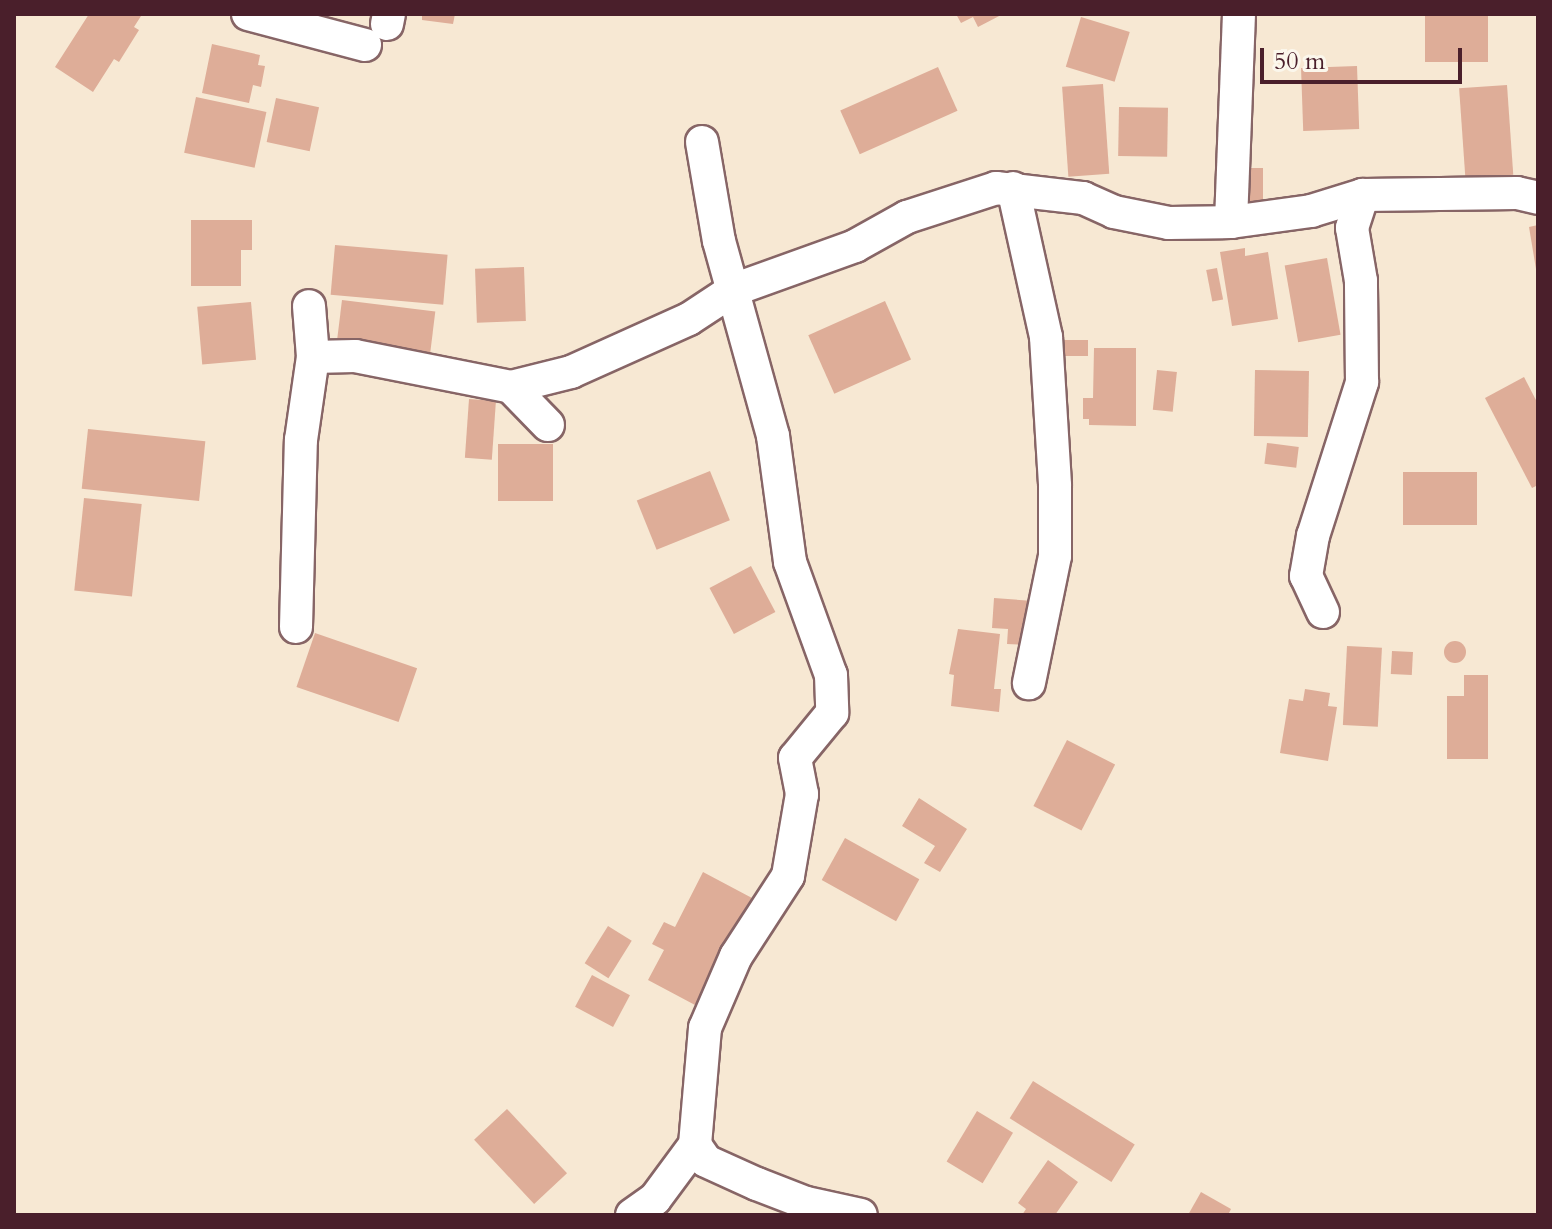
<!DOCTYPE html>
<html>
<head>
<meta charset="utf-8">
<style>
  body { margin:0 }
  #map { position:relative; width:1552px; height:1229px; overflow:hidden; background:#f7e8d3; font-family:Cardo,serif }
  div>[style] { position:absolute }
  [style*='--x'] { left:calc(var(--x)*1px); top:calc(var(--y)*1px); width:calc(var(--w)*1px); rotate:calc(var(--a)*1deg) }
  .building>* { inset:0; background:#dead98; transform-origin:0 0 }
  .round { border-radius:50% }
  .roads { filter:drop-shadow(2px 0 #876566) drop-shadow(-2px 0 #876566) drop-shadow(0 2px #876566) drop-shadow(0 -2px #876566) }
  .minor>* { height:32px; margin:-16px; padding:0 16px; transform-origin:16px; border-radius:16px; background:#fff }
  span { translate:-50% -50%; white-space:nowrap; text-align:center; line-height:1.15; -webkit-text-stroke:8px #fbf7ec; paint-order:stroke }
  .frame { position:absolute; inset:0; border:16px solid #4a1f2b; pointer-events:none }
  .scale { position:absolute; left:1260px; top:48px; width:202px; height:36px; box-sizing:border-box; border:4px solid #4a1f2b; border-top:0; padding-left:10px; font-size:24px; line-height:28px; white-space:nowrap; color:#4a1f2b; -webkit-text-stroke:6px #fbf7ec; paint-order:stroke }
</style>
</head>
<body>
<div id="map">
  <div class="building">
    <div style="clip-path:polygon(89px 14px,141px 16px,134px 27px,139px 30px,119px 62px,114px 59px,93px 92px,55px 67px)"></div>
    <div style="clip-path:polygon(422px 14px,455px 14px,453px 24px,422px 20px)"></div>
    <div style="clip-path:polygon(956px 14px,1003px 14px,978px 27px,973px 17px,961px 23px)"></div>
    <div style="left:1425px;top:14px;width:63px;height:48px"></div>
    <div style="left:1081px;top:17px;width:51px;height:52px;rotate:17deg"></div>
    <div style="clip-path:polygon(212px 44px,260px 55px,258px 65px,265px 66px,261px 87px,253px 85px,249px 103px,202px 93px)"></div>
    <div style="left:1357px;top:66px;width:63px;height:56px;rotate:88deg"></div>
    <div style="left:938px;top:67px;width:48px;height:107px;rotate:66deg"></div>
    <div style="left:1103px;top:84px;width:90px;height:41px;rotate:86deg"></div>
    <div style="left:1507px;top:85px;width:90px;height:48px;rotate:86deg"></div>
    <div style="left:196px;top:97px;width:72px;height:57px;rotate:12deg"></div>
    <div style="left:276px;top:98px;width:44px;height:45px;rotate:12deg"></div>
    <div style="left:1119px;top:107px;width:49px;height:49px;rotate:1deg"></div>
    <div style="left:1237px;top:168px;width:26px;height:36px"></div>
    <div style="clip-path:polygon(191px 220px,252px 220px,252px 250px,241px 250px,241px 286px,191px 286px)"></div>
    <div style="clip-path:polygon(1538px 225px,1538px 269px,1536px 269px,1529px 227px)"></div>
    <div style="left:335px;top:245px;width:113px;height:50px;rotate:5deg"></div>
    <div style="clip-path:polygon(1245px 248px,1245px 256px,1268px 252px,1278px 319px,1232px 326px,1220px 252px)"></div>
    <div style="left:1327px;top:258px;width:78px;height:43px;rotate:80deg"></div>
    <div style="left:524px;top:267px;width:54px;height:49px;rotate:88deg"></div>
    <div style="left:1217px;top:268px;width:32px;height:11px;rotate:79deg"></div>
    <div style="left:342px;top:300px;width:94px;height:42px;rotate:7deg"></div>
    <div style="left:885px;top:301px;width:64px;height:84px;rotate:66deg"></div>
    <div style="left:251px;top:302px;width:58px;height:54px;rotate:85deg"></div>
    <div style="left:1063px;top:340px;width:25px;height:16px"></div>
    <div style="clip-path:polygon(1094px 348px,1136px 348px,1136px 426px,1089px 425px,1089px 419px,1083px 419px,1083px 398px,1093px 398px)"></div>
    <div style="left:1157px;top:370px;width:20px;height:40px;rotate:6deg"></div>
    <div style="left:1255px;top:370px;width:54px;height:66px;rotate:1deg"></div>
    <div style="clip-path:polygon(1524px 377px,1538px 404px,1538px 485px,1532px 488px,1485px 398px)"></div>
    <div style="left:469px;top:399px;width:27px;height:59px;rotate:4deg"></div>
    <div style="left:88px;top:429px;width:118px;height:60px;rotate:6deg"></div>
    <div style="left:1267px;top:443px;width:32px;height:21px;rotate:7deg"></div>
    <div style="left:498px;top:444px;width:55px;height:57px"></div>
    <div style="left:710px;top:471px;width:53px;height:79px;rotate:68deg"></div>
    <div style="left:1403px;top:472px;width:74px;height:53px"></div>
    <div style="left:84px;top:498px;width:58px;height:93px;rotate:6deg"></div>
    <div style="left:751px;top:566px;width:52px;height:47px;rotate:62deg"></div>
    <div style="clip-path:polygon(994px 598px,1033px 601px,1030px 645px,1007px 644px,1008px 629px,992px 628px)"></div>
    <div style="clip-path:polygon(958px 629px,1000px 634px,994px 689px,1001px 689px,999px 712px,951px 706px,954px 675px,949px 674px)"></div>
    <div style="left:315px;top:633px;width:108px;height:57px;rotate:19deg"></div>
    <div class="round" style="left:1444px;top:641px;width:22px;height:22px"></div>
    <div style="left:1347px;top:646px;width:35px;height:79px;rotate:3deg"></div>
    <div style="left:1392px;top:651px;width:21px;height:23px;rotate:3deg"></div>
    <div style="clip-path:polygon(1464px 675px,1488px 675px,1488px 759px,1447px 759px,1447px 696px,1464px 696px)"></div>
    <div style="clip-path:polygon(1305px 689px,1330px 693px,1328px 706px,1337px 707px,1328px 761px,1280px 753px,1289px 699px,1303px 701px)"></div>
    <div style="left:1067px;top:740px;width:54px;height:74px;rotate:27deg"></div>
    <div style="clip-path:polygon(919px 798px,967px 829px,940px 872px,924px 863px,935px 846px,902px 826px)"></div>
    <div style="left:845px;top:838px;width:85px;height:48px;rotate:29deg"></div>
    <div style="clip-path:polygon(703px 872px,752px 898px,695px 1005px,648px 980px,664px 950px,652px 944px,664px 922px,675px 927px)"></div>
    <div style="left:608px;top:926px;width:28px;height:44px;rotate:32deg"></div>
    <div style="left:592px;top:975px;width:43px;height:36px;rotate:28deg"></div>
    <div style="left:1033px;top:1081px;width:120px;height:44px;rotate:32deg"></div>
    <div style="left:507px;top:1109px;width:88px;height:45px;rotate:47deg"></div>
    <div style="left:977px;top:1111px;width:42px;height:59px;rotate:31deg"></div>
    <div style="clip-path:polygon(1048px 1160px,1078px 1182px,1055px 1215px,1022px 1215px,1026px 1209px,1018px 1203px)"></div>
    <div style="clip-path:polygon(1201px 1192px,1231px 1209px,1228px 1215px,1188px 1215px)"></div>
  </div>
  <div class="roads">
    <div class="minor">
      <div style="--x:248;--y:14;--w:121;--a:14.8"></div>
      <div style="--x:387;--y:24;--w:10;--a:-79"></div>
      <div style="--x:702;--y:142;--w:100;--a:80.3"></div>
      <div style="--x:719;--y:241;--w:202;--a:74.5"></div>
      <div style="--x:773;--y:436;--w:127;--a:82.3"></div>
      <div style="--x:790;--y:562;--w:120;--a:70.1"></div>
      <div style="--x:831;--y:675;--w:38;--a:88"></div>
      <div style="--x:832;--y:713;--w:58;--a:129.4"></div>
      <div style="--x:795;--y:758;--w:37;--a:79"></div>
      <div style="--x:802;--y:794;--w:83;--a:99.7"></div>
      <div style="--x:788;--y:876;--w:95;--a:123"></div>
      <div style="--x:736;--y:956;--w:78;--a:113.3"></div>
      <div style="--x:705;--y:1028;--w:117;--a:94.9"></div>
      <div style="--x:695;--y:1145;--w:19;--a:55"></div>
      <div style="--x:706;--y:1161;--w:56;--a:24.3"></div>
      <div style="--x:757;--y:1184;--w:53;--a:21.2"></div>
      <div style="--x:806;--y:1203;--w:56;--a:12.3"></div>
      <div style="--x:1013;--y:188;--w:153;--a:77.5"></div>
      <div style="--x:1046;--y:337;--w:149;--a:86.5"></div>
      <div style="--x:1055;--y:486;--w:70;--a:90"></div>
      <div style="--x:1055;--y:556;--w:130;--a:101.6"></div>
      <div style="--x:1231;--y:222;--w:208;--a:-87.8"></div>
      <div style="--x:313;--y:357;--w:42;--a:-1.4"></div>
      <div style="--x:355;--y:356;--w:159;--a:11.2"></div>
      <div style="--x:511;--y:387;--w:53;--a:45.8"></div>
      <div style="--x:511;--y:387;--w:62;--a:-14"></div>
      <div style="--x:571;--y:372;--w:129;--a:-24.2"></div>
      <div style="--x:689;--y:319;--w:53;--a:-33.4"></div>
      <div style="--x:733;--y:290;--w:130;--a:-19.8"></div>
      <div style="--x:855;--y:246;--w:60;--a:-29.1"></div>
      <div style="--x:907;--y:217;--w:94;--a:-18"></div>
      <div style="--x:996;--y:188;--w:88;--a:6.6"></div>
      <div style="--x:1083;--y:198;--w:34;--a:24"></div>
      <div style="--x:1114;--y:212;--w:56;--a:11.3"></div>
      <div style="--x:1169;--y:223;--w:62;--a:-0.9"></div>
      <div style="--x:1231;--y:222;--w:81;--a:-7.8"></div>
      <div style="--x:1311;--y:211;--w:54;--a:-17.1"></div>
      <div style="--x:1363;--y:195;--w:154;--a:-0.7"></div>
      <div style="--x:1517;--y:193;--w:22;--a:13"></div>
      <div style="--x:1323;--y:612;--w:40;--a:-115"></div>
      <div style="--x:1306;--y:576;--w:41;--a:-80.1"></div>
      <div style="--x:1313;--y:536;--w:162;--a:-72.3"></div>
      <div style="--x:1362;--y:382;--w:101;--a:-90.6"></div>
      <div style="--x:1361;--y:281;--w:54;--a:-99.6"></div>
      <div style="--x:1352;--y:228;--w:35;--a:-72"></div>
      <div style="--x:296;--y:627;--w:187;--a:-88.5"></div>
      <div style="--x:301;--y:440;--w:84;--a:-81.8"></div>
      <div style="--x:313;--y:357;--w:51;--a:-94.5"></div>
      <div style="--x:632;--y:1215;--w:28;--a:-35"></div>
      <div style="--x:655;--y:1199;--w:67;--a:-53.5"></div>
    </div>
  </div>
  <div class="frame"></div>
  <div class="scale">50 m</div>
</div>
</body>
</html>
